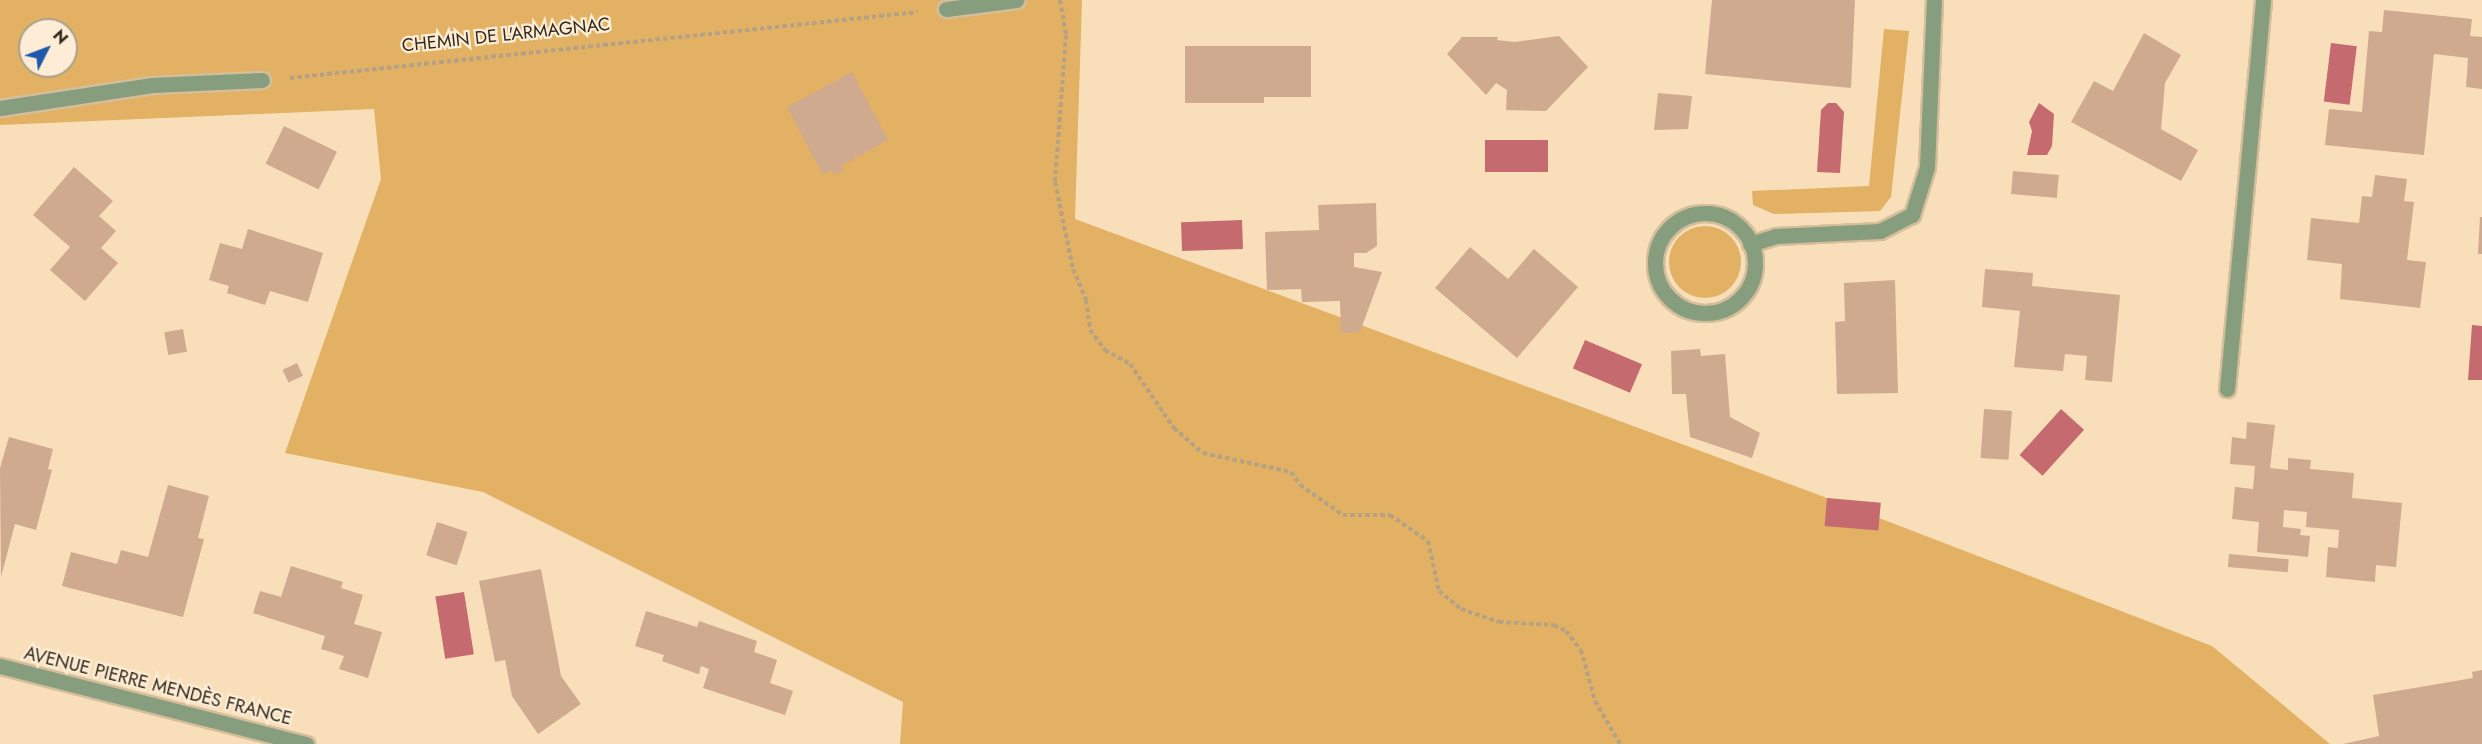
<!DOCTYPE html>
<html>
<head>
<meta charset="utf-8">
<style>
  body { margin:0 }
  #map { position:relative; width:2482px; height:744px; overflow:hidden; background:#f8dfb9; font-family:Jost,sans-serif }
  div>[style] { position:absolute }
  [style*='--x'] { left:calc(var(--x)*1px); top:calc(var(--y)*1px); width:calc(var(--w)*1px); rotate:calc(var(--a)*1deg) }
  .green>* { inset:0; background:#e2b163 }
  .round { border-radius:50% }
  .water>* { inset:0; background:#c56a6e; transform-origin:0 0 }
  .building>* { inset:0; background:#cfaa8f; transform-origin:0 0 }
  .path>* { height:4px; margin-top:-2px; transform-origin:0; background:repeating-linear-gradient(90deg,#b5a284 0 4.5px,transparent 0 7.5px) }
  .roads { filter:drop-shadow(2px 0 #d4be9c) drop-shadow(-2px 0 #d4be9c) drop-shadow(0 2px #d4be9c) drop-shadow(0 -2px #d4be9c) }
  .minor>* { height:15px; margin:-7.5px; padding:0 7.5px; transform-origin:7.5px; border-radius:7.5px; background:#869d7e }
  .minor>.ring { margin:-7.5px; padding:0; box-sizing:content-box; background:none; border:15px solid #869d7e; border-radius:50% }
  span { translate:-50% -50%; white-space:nowrap; text-align:center; line-height:1.15; -webkit-text-stroke:4.5px #fdedd7; paint-order:stroke }
  .street-label { font-size:18px; color:#32291a }
  .north { position:absolute; left:18px; top:18px; width:60px; height:60px; box-sizing:border-box; background:#fdedd7; border:2px solid #ac9f8b; border-radius:50%; rotate:48deg; font-size:16px; font-weight:700; line-height:24px; text-align:center; color:#32291a }
  .north::after { content:''; display:block; margin:auto; width:21px; height:27px; background:#2059ab; clip-path:polygon(50% 0,100% 100%,50% 72%,0 100%) }
</style>
</head>
<body>
<div id="map">
  <div class="green">
    <div style="clip-path:polygon(evenodd,0 0,1082px 0,1075px 219px,1827px 498px,2212px 646px,2330px 744px,900px 744px,903px 702px,483px 492px,285px 453px,381px 179px,374px 109px,0 125px,0 0,30px 30px,66px 30px,66px 66px,30px 66px,30px 30px)"></div>
    <div style="clip-path:polygon(1884px 29px,1909px 31px,1891px 197px,1880px 211px,1774px 214px,1753px 205px,1752px 191px,1869px 186px)"></div>
    <div class="round" style="left:1669px;top:226px;width:72px;height:72px"></div>
  </div>
  <div class="water">
    <div style="left:2331px;top:43px;width:26px;height:59px;rotate:7deg"></div>
    <div style="clip-path:polygon(1828px 103px,1836px 103px,1844px 112px,1840px 173px,1817px 172px,1821px 110px)"></div>
    <div style="clip-path:polygon(2039px 103px,2054px 114px,2052px 146px,2047px 155px,2027px 155px,2032px 131px,2029px 122px)"></div>
    <div style="left:1548px;top:140px;width:32px;height:63px;rotate:90deg"></div>
    <div style="left:1242px;top:220px;width:29px;height:61px;rotate:88deg"></div>
    <div style="clip-path:polygon(2472px 325px,2482px 326px,2482px 380px,2468px 380px)"></div>
    <div style="left:1585px;top:340px;width:62px;height:31px;rotate:23deg"></div>
    <div style="left:2061px;top:409px;width:31px;height:62px;rotate:42deg"></div>
    <div style="left:1827px;top:498px;width:54px;height:28px;rotate:5deg"></div>
    <div style="left:464px;top:592px;width:63px;height:29px;rotate:81deg"></div>
  </div>
  <div class="building">
    <div style="clip-path:polygon(1712px 0,1855px 0,1851px 88px,1705px 74px)"></div>
    <div style="clip-path:polygon(2384px 10px,2472px 19px,2470px 36px,2482px 37px,2482px 89px,2466px 87px,2468px 58px,2434px 54px,2424px 155px,2325px 145px,2329px 109px,2362px 112px,2369px 31px,2382px 32px)"></div>
    <div style="clip-path:polygon(2144px 33px,2181px 55px,2165px 83px,2161px 129px,2198px 150px,2181px 181px,2071px 122px,2094px 81px,2113px 91px)"></div>
    <div style="clip-path:polygon(1559px 36px,1588px 67px,1546px 111px,1506px 110px,1507px 90px,1496px 83px,1486px 95px,1447px 54px,1462px 37px,1498px 37px,1497px 40px,1514px 42px)"></div>
    <div style="clip-path:polygon(1185px 46px,1311px 46px,1311px 97px,1264px 97px,1264px 103px,1185px 103px)"></div>
    <div style="clip-path:polygon(852px 72px,888px 140px,841px 166px,844px 170px,834px 175px,832px 170px,823px 175px,787px 107px)"></div>
    <div style="clip-path:polygon(1658px 93px,1692px 96px,1688px 129px,1654px 130px)"></div>
    <div style="left:284px;top:126px;width:59px;height:42px;rotate:26deg"></div>
    <div style="clip-path:polygon(74px 167px,113px 201px,99px 216px,116px 231px,101px 248px,118px 263px,85px 301px,50px 270px,70px 247px,33px 215px)"></div>
    <div style="left:2013px;top:171px;width:46px;height:23px;rotate:5deg"></div>
    <div style="clip-path:polygon(2375px 175px,2407px 179px,2404px 201px,2414px 202px,2407px 260px,2426px 262px,2420px 308px,2340px 299px,2342px 264px,2307px 260px,2311px 218px,2359px 223px,2362px 196px,2372px 197px)"></div>
    <div style="clip-path:polygon(1376px 203px,1377px 246px,1366px 253px,1354px 253px,1354px 267px,1382px 272px,1360px 332px,1341px 333px,1340px 301px,1302px 302px,1301px 289px,1267px 290px,1265px 232px,1319px 230px,1318px 205px)"></div>
    <div style="clip-path:polygon(2480px 217px,2482px 217px,2482px 254px,2478px 254px)"></div>
    <div style="clip-path:polygon(248px 229px,323px 253px,308px 302px,270px 291px,265px 305px,227px 293px,229px 286px,209px 280px,220px 243px,242px 249px)"></div>
    <div style="clip-path:polygon(1470px 247px,1508px 279px,1534px 249px,1578px 287px,1517px 358px,1435px 288px)"></div>
    <div style="clip-path:polygon(1985px 269px,2033px 273px,2032px 286px,2120px 295px,2112px 382px,2085px 380px,2087px 356px,2065px 354px,2063px 371px,2014px 367px,2020px 311px,1982px 307px)"></div>
    <div style="clip-path:polygon(1895px 280px,1898px 393px,1837px 394px,1835px 322px,1845px 321px,1844px 283px)"></div>
    <div style="left:183px;top:329px;width:23px;height:19px;rotate:80deg"></div>
    <div style="clip-path:polygon(1700px 349px,1701px 356px,1725px 354px,1730px 417px,1760px 433px,1752px 458px,1690px 437px,1686px 394px,1672px 394px,1671px 351px)"></div>
    <div style="left:297px;top:363px;width:14px;height:16px;rotate:65deg"></div>
    <div style="left:1984px;top:409px;width:28px;height:49px;rotate:4deg"></div>
    <div style="clip-path:polygon(2247px 422px,2275px 425px,2270px 468px,2288px 470px,2288px 458px,2311px 460px,2310px 469px,2354px 473px,2352px 498px,2402px 503px,2396px 567px,2376px 565px,2375px 582px,2326px 577px,2328px 547px,2338px 548px,2339px 530px,2306px 527px,2307px 512px,2284px 510px,2283px 527px,2301px 529px,2300px 535px,2310px 536px,2308px 557px,2257px 552px,2259px 522px,2232px 519px,2235px 487px,2253px 489px,2255px 466px,2230px 464px,2232px 437px,2246px 439px)"></div>
    <div style="clip-path:polygon(9px 437px,53px 449px,48px 469px,52px 470px,36px 530px,15px 524px,1px 577px,0 468px)"></div>
    <div style="clip-path:polygon(168px 485px,209px 496px,198px 538px,204px 539px,183px 617px,62px 586px,71px 552px,117px 564px,121px 550px,148px 557px)"></div>
    <div style="left:437px;top:522px;width:32px;height:35px;rotate:18deg"></div>
    <div style="left:2229px;top:554px;width:60px;height:13px;rotate:5deg"></div>
    <div style="clip-path:polygon(291px 566px,343px 582px,341px 588px,363px 595px,354px 624px,382px 632px,368px 678px,339px 669px,344px 656px,321px 649px,325px 636px,253px 613px,260px 591px,281px 597px)"></div>
    <div style="clip-path:polygon(541px 569px,561px 676px,581px 704px,538px 734px,512px 696px,505px 660px,495px 662px,479px 581px)"></div>
    <div style="clip-path:polygon(646px 611px,697px 627px,699px 621px,757px 641px,754px 652px,777px 660px,770px 683px,793px 691px,785px 715px,703px 688px,709px 669px,701px 666px,699px 674px,695px 673px,662px 661px,664px 655px,635px 646px)"></div>
    <div style="clip-path:polygon(2482px 670px,2482px 744px,2343px 744px,2379px 736px,2373px 695px,2473px 678px,2472px 672px)"></div>
  </div>
  <div class="path">
    <div style="--x:1060;--y:0;--w:36;--a:80"></div>
    <div style="--x:1066;--y:35;--w:147;--a:94.3"></div>
    <div style="--x:1055;--y:182;--w:89;--a:78.3"></div>
    <div style="--x:1073;--y:269;--w:34;--a:67"></div>
    <div style="--x:1086;--y:300;--w:30;--a:82"></div>
    <div style="--x:1090;--y:330;--w:25;--a:53"></div>
    <div style="--x:1105;--y:350;--w:29;--a:29"></div>
    <div style="--x:1130;--y:364;--w:78;--a:55.5"></div>
    <div style="--x:1174;--y:428;--w:38;--a:41"></div>
    <div style="--x:1203;--y:453;--w:90;--a:12.2"></div>
    <div style="--x:1291;--y:472;--w:16;--a:55"></div>
    <div style="--x:1300;--y:485;--w:52;--a:34.9"></div>
    <div style="--x:1343;--y:515;--w:47;--a:0"></div>
    <div style="--x:1390;--y:515;--w:46;--a:34.4"></div>
    <div style="--x:1428;--y:541;--w:51;--a:77.6"></div>
    <div style="--x:1439;--y:591;--w:28;--a:39"></div>
    <div style="--x:1461;--y:609;--w:40;--a:18.9"></div>
    <div style="--x:1499;--y:622;--w:55;--a:3.1"></div>
    <div style="--x:1554;--y:625;--w:13;--a:27"></div>
    <div style="--x:1566;--y:631;--w:24;--a:52"></div>
    <div style="--x:1581;--y:650;--w:53;--a:74.6"></div>
    <div style="--x:1595;--y:701;--w:50;--a:59.8"></div>
    <div style="--x:290;--y:78;--w:631;--a:-6"></div>
  </div>
  <div class="roads">
    <div class="minor">
      <div style="--x:946;--y:9;--w:71;--a:-7.3"></div>
      <div style="--x:0;--y:108;--w:154;--a:-8.6"></div>
      <div style="--x:152;--y:85;--w:110;--a:-2.6"></div>
      <div class="ring" style="left:1655px;top:213px;width:85px;height:85px"></div>
      <div style="--x:1750;--y:244;--w:27;--a:-17"></div>
      <div style="--x:1776;--y:236;--w:104;--a:-2.8"></div>
      <div style="--x:1880;--y:231;--w:36;--a:-27"></div>
      <div style="--x:1912;--y:215;--w:50;--a:-72.6"></div>
      <div style="--x:1927;--y:167;--w:167;--a:-87.6"></div>
      <div style="--x:2227;--y:389;--w:391;--a:-84.7"></div>
      <div style="--x:0;--y:666;--w:316;--a:14.3"></div>
    </div>
  </div>
  <div class="street-label">
    <span style="left:506px;top:35px;rotate:-6deg">CHEMIN DE L'ARMAGNAC</span>
    <span style="left:158px;top:686px;rotate:14deg">AVENUE PIERRE MENDÈS FRANCE</span>
  </div>
  <div class="north">N</div>
</div>
</body>
</html>
